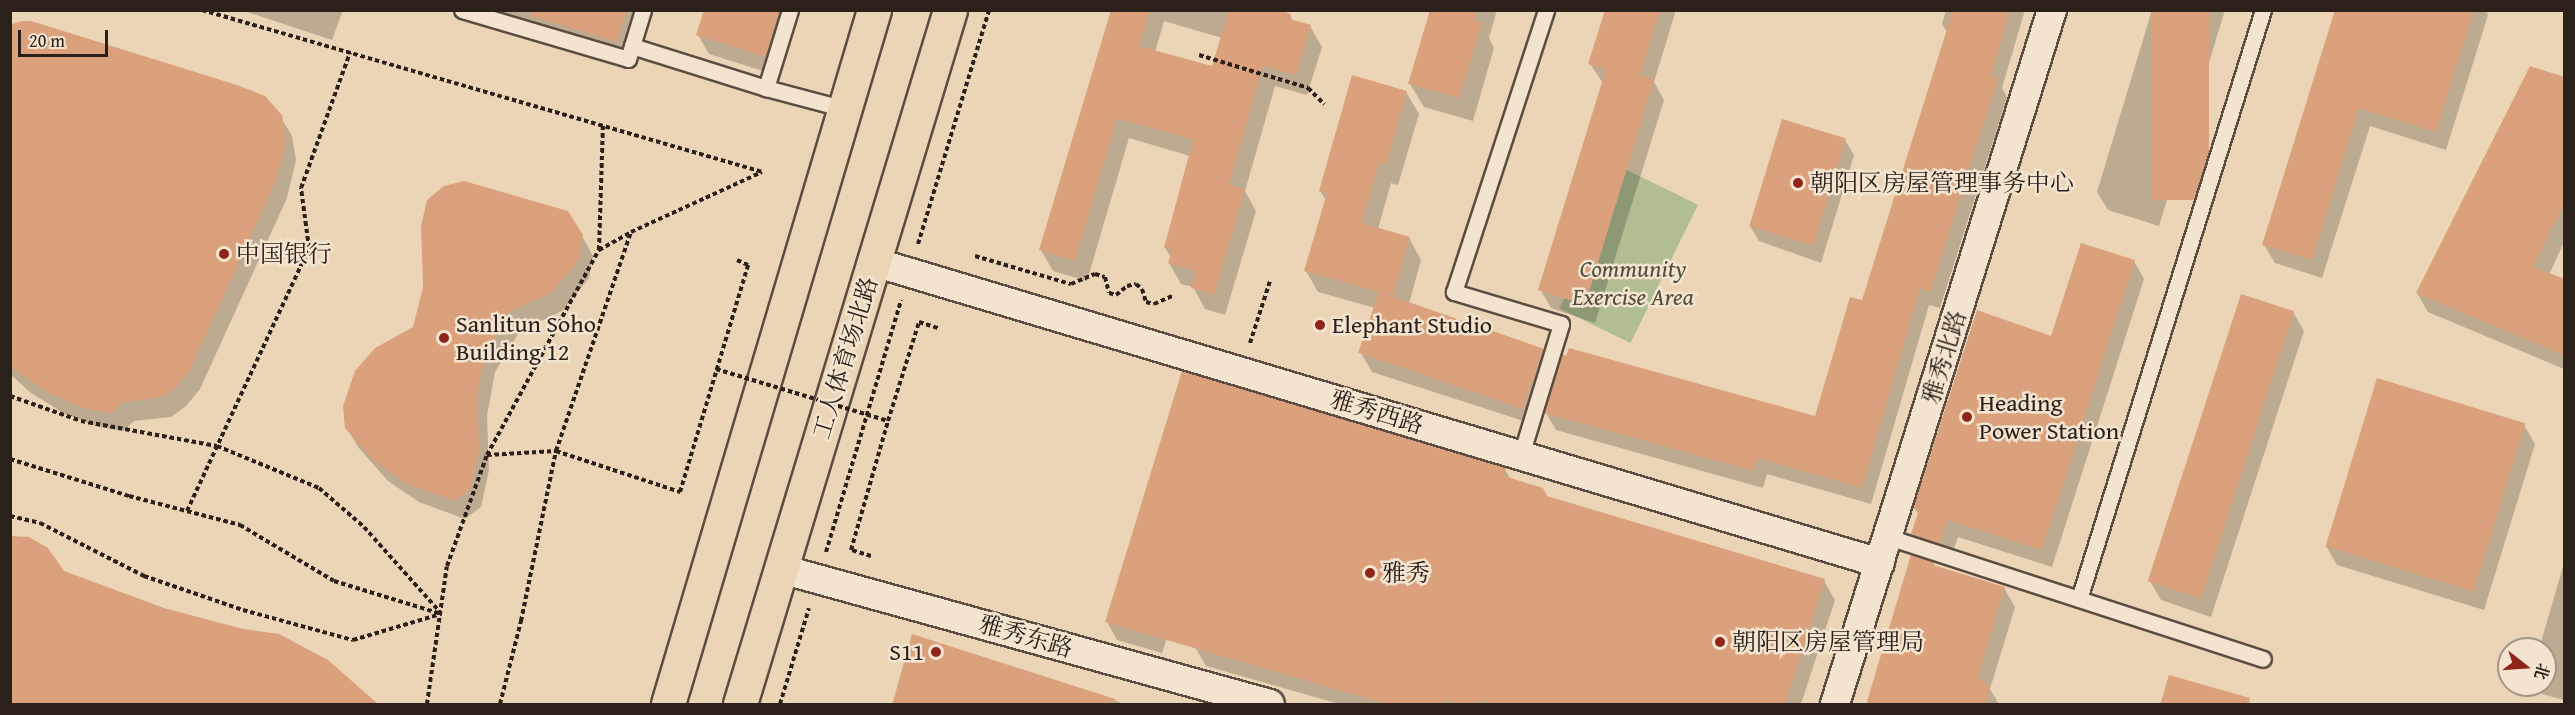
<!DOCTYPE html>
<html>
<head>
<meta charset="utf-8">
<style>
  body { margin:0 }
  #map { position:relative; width:2575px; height:715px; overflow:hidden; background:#ecd5b6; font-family:"Gentium Book Plus","Noto Serif SC",serif }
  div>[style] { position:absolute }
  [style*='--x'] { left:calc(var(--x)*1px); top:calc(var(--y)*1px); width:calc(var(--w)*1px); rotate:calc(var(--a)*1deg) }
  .green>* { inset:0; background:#b1be93; transform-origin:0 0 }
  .shadow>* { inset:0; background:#0003 }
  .building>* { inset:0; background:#daa17c; transform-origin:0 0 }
  .path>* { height:4px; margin-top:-2px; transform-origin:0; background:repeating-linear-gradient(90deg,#2b201a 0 4.5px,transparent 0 7.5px) }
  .roads { filter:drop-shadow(2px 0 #5b4d41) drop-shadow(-2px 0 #5b4d41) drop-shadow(0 2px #5b4d41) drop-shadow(0 -2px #5b4d41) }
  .lane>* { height:15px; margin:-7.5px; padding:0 7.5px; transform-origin:7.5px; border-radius:7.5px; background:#f3e4d0 }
  .street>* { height:28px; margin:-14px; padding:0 14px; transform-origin:14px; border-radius:14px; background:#f3e4d0 }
  .primary>* { height:33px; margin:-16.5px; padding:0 16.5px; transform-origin:16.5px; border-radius:16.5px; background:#ecd5b6 }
  .path-bridge>* { height:4px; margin-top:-2px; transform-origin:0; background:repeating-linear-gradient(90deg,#2b201a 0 4.5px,transparent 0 7.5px) }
  .dots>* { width:16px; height:16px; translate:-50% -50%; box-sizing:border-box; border:3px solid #f3e4d0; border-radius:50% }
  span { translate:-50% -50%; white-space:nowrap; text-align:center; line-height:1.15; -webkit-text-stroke:5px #f3e4d0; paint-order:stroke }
  .poi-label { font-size:24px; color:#2b201a }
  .left { translate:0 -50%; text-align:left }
  .right { translate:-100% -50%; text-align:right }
  .park-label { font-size:24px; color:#534f3e; font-style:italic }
  .street-label { font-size:24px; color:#2b201a }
  .frame { position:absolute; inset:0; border:12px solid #2b201a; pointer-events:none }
  .north { position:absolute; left:2497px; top:637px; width:60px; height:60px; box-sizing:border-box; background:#f3e4d0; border:2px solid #a39687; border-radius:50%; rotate:107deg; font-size:16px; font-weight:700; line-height:24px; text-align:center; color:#2b201a }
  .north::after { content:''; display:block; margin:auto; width:21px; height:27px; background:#8f2418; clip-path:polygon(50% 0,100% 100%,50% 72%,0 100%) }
  .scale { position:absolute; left:18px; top:30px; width:90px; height:27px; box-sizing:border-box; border:3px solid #2b201a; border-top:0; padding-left:8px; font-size:18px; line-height:21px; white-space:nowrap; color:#2b201a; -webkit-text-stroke:4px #f3e4d0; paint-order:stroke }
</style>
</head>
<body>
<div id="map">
  <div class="green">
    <div style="left:1627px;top:170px;width:79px;height:154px;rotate:26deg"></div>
  </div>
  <div class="shadow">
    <div style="clip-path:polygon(241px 10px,343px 10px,332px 40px)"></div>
    <div style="clip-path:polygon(464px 10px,643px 10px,627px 60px)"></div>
    <div style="clip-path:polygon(705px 10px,799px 10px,776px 75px,709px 54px,698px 35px)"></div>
    <div style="clip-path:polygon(evenodd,1113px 10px,1274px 10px,1290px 15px,1293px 21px,1310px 26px,1322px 47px,1307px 95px,1275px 86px,1245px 191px,1256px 211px,1225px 315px,1205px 309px,1193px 287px,1181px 284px,1169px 263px,1171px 258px,1165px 247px,1190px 156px,1129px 138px,1087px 281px,1053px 271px,1041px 250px,1113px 10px,1164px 21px,1222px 38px,1213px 68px,1155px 52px,1164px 21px)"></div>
    <div style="clip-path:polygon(1432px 10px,1497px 10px,1489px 38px,1494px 48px,1473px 121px,1424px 107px,1410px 84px)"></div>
    <div style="clip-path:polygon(1607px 10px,1676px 10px,1654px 82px,1664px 100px,1595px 323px,1551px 308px,1540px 289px,1603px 83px,1590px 64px)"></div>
    <div style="clip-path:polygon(1946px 10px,2025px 10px,2002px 88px,2007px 97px,1940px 308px,1929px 305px,1871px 504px,1767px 474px,1763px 488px,1556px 430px,1546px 413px,1816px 418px,1863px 302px,1948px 33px,1942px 24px)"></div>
    <div style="clip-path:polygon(2152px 10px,2225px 10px,2159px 226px,2108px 210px,2097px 192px)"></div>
    <div style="clip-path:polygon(2337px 10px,2486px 10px,2488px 15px,2446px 150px,2370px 126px,2322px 278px,2275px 263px,2264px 245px)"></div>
    <div style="clip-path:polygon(10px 29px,280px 116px,292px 136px,296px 160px,287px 198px,200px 389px,186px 406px,171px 417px,134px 421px,123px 431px,99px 427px,65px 414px,31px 393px,10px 374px)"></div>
    <div style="clip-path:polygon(2564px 78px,2564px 242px,2549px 275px,2564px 280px,2564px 369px,2428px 312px,2417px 293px)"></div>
    <div style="clip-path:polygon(1406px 92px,1419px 114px,1398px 185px,1391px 183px,1378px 229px,1409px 238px,1421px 260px,1409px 304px,1543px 349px,1553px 368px,1536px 425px,1372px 372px,1361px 353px,1375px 308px,1318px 292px,1306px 271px,1326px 200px,1320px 191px)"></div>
    <div style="clip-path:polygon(1845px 140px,1854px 155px,1821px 263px,1759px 241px,1750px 226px)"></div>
    <div style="clip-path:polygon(582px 236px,593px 256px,589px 278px,562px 311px,520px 331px,495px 372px,487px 416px,489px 470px,481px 507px,465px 519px,419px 502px,388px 481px,358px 447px,347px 428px)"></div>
    <div style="clip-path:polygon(2134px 261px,2144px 279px,2052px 567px,1958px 537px,1950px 560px,1923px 552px,1913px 534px,1919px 515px,1915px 509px,2052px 338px)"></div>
    <div style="clip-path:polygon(2293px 312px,2304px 331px,2211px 617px,2161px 600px,2150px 581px)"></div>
    <div style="clip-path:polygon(1183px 373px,1505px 470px,1511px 480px,1542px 489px,1546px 498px,1824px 581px,1835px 600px,1801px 704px,1339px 704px,1206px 666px,1195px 647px,1213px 586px,1187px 578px,1162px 653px,1117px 640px,1107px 622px)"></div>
    <div style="clip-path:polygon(2524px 425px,2535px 444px,2484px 610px,2337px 565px,2326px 546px)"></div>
    <div style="clip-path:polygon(1933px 563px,1935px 567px,2004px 588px,2015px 607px,1990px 689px,1999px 704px,1867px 704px)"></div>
    <div style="clip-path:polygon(2564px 563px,2564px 700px,2542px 694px,2537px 685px,2545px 685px,2545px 649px,2539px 649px)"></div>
    <div style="clip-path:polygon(913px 636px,1125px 704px,893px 704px)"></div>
  </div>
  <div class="building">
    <div style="clip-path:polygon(533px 10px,627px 10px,617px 42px,532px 16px)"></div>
    <div style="clip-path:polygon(704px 10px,780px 10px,765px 57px,696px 35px)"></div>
    <div style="clip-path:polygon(1111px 10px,1150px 10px,1139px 46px,1212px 66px,1229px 10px,1279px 10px,1291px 14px,1290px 19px,1311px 25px,1296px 75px,1263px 66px,1229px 185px,1245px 189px,1214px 295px,1191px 288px,1196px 271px,1168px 263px,1172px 250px,1164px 248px,1193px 140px,1117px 118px,1075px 261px,1039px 250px)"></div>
    <div style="clip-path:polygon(1430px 10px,1477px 10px,1474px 20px,1482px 23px,1459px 98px,1408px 84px)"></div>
    <div style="clip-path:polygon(1605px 10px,1660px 10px,1640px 75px,1654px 80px,1585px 305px,1538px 290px,1606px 69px,1588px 64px)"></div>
    <div style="clip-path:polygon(1953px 10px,2010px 10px,1991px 76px,1998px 79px,1930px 292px,1920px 288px,1862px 488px,1758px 458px,1754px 471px,1544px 413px,1562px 354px,1566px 356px,1569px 348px,1815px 416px,1850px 297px,1862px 300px)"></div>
    <div style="left:2151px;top:10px;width:58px;height:190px"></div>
    <div style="clip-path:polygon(2335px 10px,2474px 10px,2436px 132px,2359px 108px,2312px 260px,2262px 245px)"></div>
    <div style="clip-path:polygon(22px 21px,31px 21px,237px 85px,265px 96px,282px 115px,286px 140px,277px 178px,190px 370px,176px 388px,160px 398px,123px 402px,112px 413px,87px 409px,52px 395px,10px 367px,10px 25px)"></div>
    <div style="clip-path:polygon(2530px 66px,2565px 77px,2565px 202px,2533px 267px,2565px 279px,2565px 356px,2416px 293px)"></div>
    <div style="clip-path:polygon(1352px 75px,1407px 91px,1386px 165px,1379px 162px,1362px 223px,1410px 237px,1393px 296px,1304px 271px,1327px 193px,1319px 191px)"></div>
    <div style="left:1782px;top:119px;width:67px;height:112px;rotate:17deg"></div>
    <div style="clip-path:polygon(464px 181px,568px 211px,583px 235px,579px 259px,573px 267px,552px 292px,509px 312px,485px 353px,477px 396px,479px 450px,471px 488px,454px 501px,407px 484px,375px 462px,345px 428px,343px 406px,355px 371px,375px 348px,413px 327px,423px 287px,421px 226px,427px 200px,444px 186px)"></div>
    <div style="clip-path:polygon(2081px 243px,2135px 260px,2042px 550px,1948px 520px,1940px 544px,1911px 534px,1919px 510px,1913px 509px,1977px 310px,2051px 336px)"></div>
    <div style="left:1379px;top:292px;width:174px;height:64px;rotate:19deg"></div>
    <div style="left:2241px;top:294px;width:56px;height:302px;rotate:18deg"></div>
    <div style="clip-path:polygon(1182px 371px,1506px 468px,1504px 476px,1543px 488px,1547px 496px,1825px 579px,1785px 705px,1495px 705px,1482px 701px,1470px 705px,1444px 700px,1442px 705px,1390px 705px,1105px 622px)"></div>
    <div style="left:2377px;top:378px;width:155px;height:176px;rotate:17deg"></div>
    <div style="clip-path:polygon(10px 536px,29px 537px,48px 548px,64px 571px,164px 608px,243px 629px,279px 634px,328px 660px,379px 705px,10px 705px)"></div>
    <div style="clip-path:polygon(1911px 555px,1934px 562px,1933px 565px,2005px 587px,1978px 676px,1990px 687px,1985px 705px,1866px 705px)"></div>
    <div style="clip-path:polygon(912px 634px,1115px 699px,1114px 705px,892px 705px)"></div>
    <div style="clip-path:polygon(2169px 675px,2250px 698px,2249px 705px,2160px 705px)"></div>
  </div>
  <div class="path">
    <div style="--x:202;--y:10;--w:584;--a:16.11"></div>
    <div style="--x:1199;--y:55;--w:114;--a:16.8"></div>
    <div style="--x:1308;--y:88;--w:23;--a:45"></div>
    <div style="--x:918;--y:244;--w:245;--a:-73.1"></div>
    <div style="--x:599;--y:250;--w:37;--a:-29"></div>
    <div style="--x:631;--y:232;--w:144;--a:-24.6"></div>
    <div style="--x:975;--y:256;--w:100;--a:16.3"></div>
    <div style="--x:1071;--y:284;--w:26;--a:-23"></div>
    <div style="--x:1095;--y:274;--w:10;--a:17"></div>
    <div style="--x:1105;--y:277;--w:16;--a:76"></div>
    <div style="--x:1109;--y:293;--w:7;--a:16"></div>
    <div style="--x:1116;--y:295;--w:14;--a:-39"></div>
    <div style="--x:1127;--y:286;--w:9;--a:-13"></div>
    <div style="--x:1136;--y:284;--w:8;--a:40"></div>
    <div style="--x:1142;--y:289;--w:14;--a:73"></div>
    <div style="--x:1146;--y:302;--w:8;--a:14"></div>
    <div style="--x:1154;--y:304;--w:22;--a:-24"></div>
    <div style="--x:1250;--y:343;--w:65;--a:-72.1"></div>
    <div style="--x:10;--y:396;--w:75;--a:19.4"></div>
    <div style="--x:81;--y:421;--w:138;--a:10.4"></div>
    <div style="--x:217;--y:446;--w:110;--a:22.4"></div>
    <div style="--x:319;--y:488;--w:60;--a:40.9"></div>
    <div style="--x:364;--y:527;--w:115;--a:48.2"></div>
    <div style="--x:487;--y:455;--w:69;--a:-3.3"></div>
    <div style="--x:556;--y:451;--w:131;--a:18.3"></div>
    <div style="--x:680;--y:492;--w:237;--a:-73.3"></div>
    <div style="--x:748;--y:265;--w:12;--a:-156"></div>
    <div style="--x:10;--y:459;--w:125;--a:17.3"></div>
    <div style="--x:129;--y:496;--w:115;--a:14.6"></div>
    <div style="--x:240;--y:525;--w:109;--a:30.8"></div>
    <div style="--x:334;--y:581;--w:112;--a:17.1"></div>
    <div style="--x:187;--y:511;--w:290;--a:-65.1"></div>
    <div style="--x:309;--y:248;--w:61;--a:-97.6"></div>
    <div style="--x:301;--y:188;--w:144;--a:-70.1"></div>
    <div style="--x:10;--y:516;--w:31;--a:13"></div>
    <div style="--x:40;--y:523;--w:117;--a:27"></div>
    <div style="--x:144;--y:576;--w:105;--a:19"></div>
    <div style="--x:243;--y:610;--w:114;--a:15.3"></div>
    <div style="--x:353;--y:640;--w:92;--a:-16.5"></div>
    <div style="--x:826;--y:552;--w:263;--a:-73.4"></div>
    <div style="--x:871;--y:556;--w:21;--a:-163"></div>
    <div style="--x:851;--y:550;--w:134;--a:-74"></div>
    <div style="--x:888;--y:421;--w:104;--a:-72.6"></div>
    <div style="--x:919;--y:322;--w:20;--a:18"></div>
    <div style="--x:427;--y:704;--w:139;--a:-81.8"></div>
    <div style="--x:447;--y:566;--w:118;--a:-70.2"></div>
    <div style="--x:487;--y:455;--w:234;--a:-61.4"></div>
    <div style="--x:599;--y:250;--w:124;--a:-88.2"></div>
    <div style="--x:500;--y:704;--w:86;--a:-75.8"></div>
    <div style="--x:521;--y:621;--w:174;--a:-78.4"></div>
    <div style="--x:556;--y:451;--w:231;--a:-71.1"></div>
    <div style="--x:780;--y:704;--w:100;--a:-73.2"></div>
  </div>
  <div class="roads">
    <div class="lane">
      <div style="--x:462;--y:10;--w:173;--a:16.4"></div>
      <div style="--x:628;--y:59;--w:14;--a:-73"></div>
      <div style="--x:643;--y:10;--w:38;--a:107"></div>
      <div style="--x:632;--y:46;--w:140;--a:17.4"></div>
      <div style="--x:790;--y:10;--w:82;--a:107.1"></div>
      <div style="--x:766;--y:88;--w:82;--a:14.9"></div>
      <div style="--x:1521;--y:455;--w:137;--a:-73"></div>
      <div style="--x:1561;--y:324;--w:112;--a:-163.3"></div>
      <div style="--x:1454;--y:292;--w:297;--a:-71.9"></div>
      <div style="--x:1888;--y:537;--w:394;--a:18"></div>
      <div style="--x:2079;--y:599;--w:617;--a:-72.65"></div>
    </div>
    <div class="street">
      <div style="--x:874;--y:262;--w:1050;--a:16.66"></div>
      <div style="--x:781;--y:569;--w:507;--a:15.43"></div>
      <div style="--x:1835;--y:704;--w:727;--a:-72.64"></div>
    </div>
    <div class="primary">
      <div style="--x:668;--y:704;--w:724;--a:-73.47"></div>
      <div style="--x:740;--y:704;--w:725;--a:-73.16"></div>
    </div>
  </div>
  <div class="path-bridge">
    <div style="--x:716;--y:369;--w:180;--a:16.8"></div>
  </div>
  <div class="dots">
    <div style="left:1798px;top:183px;background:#8f2418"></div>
    <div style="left:224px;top:254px;background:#8f2418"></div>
    <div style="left:1320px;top:325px;background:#8f2418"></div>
    <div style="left:444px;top:338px;background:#8f2418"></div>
    <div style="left:1967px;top:417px;background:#8f2418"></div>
    <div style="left:1370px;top:573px;background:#8f2418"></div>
    <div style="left:1720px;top:642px;background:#8f2418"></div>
    <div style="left:936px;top:652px;background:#8f2418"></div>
  </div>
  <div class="poi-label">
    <span class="left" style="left:1810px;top:183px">朝阳区房屋管理事务中心</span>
    <span class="left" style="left:236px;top:254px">中国银行</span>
    <span class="left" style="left:456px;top:338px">Sanlitun Soho<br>Building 12</span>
    <span class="left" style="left:1332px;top:325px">Elephant Studio</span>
    <span class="left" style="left:1979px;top:417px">Heading<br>Power Station</span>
    <span class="left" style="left:1382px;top:573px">雅秀</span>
    <span class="left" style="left:1732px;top:642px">朝阳区房屋管理局</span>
    <span class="right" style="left:924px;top:652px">S11</span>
  </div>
  <div class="park-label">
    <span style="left:1633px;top:283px">Community<br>Exercise Area</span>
  </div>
  <div class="street-label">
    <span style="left:1944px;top:357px;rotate:-73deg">雅秀北路</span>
    <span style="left:845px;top:358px;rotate:-73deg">工人体育场北路</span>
    <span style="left:1377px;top:412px;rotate:17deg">雅秀西路</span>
    <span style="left:1026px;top:636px;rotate:16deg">雅秀东路</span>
  </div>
  <div class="frame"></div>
  <div class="north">北</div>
  <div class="scale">20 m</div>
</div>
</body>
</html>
